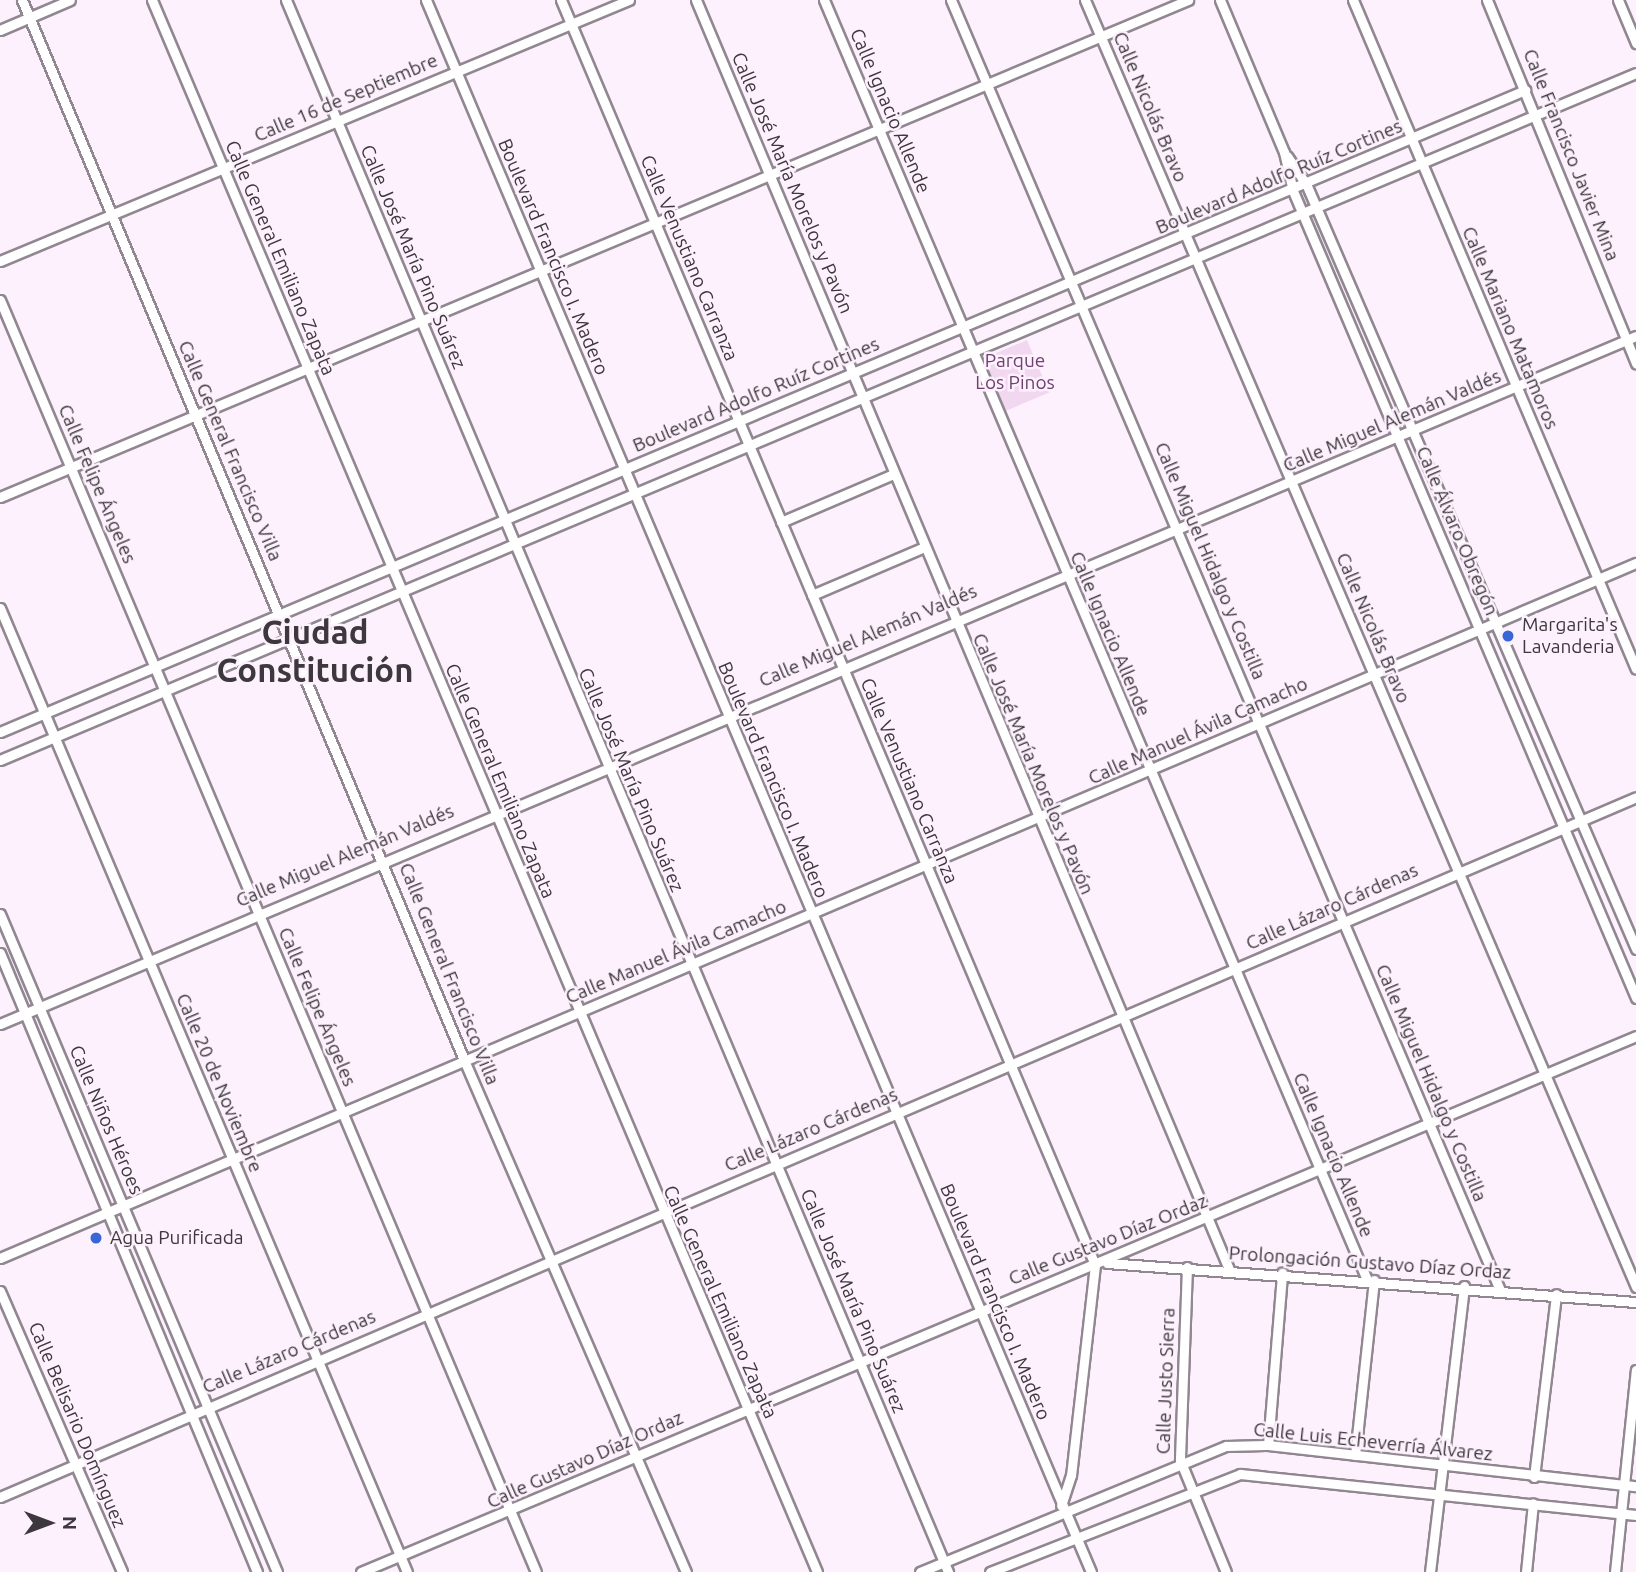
<!DOCTYPE html>
<html>
<head>
<meta charset="utf-8">
<style>
  body { margin:0 }
  #map { position:relative; width:1636px; height:1572px; overflow:hidden; background:#fcf1fc; font-family:Ubuntu,sans-serif }
  div>[style] { position:absolute }
  [style*='--x'] { left:calc(var(--x)*1px); top:calc(var(--y)*1px); width:calc(var(--w)*1px); rotate:calc(var(--a)*1deg) }
  .green>* { inset:0; background:#f2d7f1; transform-origin:0 0 }
  .roads { filter:drop-shadow(2px 0 #918791) drop-shadow(-2px 0 #918791) drop-shadow(0 2px #918791) drop-shadow(0 -2px #918791) }
  .minor>* { height:9px; margin:-4.5px; padding:0 4.5px; transform-origin:4.5px; border-radius:4.5px; background:#fff }
  .dots>* { width:19px; height:19px; translate:-50% -50%; box-sizing:border-box; border:4px solid #fcf1fc; border-radius:50% }
  span { translate:-50% -50%; white-space:nowrap; text-align:center; line-height:1.15; -webkit-text-stroke:5px #fcf1fc; paint-order:stroke }
  .street-label { font-size:19px; color:#3d383d }
  .park-label { font-size:19px; color:#6f4170 }
  .poi-label { font-size:19px; color:#3d383d }
  .left { translate:0 -50%; text-align:left }
  .town-label { font-size:33px; color:#3d383d; font-weight:700 }
  .north { position:absolute; left:14px; top:1488px; width:70px; height:70px; -webkit-text-stroke:5px #fcf1fc; paint-order:stroke; rotate:90deg; font-size:19px; font-weight:700; line-height:28px; text-align:center; color:#3d383d }
  .north::after { content:''; display:block; margin:auto; width:24px; height:32px; background:#3d383d; clip-path:polygon(50% 0,100% 100%,50% 72%,0 100%) }
</style>
</head>
<body>
<div id="map">
  <div class="green">
    <div style="left:1027px;top:340px;width:57px;height:48px;rotate:67deg"></div>
  </div>
  <div class="roads">
    <div class="minor">
      <div style="--x:22;--y:0;--w:1148;--a:67.36"></div>
      <div style="--x:464;--y:1060;--w:558;--a:66.56"></div>
      <div style="--x:152;--y:0;--w:1707;--a:67.07"></div>
      <div style="--x:286;--y:0;--w:1706;--a:67.16"></div>
      <div style="--x:426;--y:0;--w:1707;--a:67.07"></div>
      <div style="--x:561;--y:0;--w:1373;--a:67.11"></div>
      <div style="--x:1095;--y:1265;--w:211;--a:96.5"></div>
      <div style="--x:1071;--y:1475;--w:32;--a:108"></div>
      <div style="--x:696;--y:0;--w:1376;--a:67.22"></div>
      <div style="--x:824;--y:0;--w:1390;--a:67.01"></div>
      <div style="--x:951;--y:0;--w:1402;--a:66.95"></div>
      <div style="--x:1085;--y:0;--w:1400;--a:66.82"></div>
      <div style="--x:1220;--y:0;--w:165;--a:67.2"></div>
      <div style="--x:1284;--y:152;--w:40;--a:77"></div>
      <div style="--x:1293;--y:191;--w:877;--a:66.97"></div>
      <div style="--x:1353;--y:0;--w:726;--a:67.07"></div>
      <div style="--x:1487;--y:0;--w:393;--a:67.7"></div>
      <div style="--x:1618;--y:0;--w:47;--a:67.3"></div>
      <div style="--x:0;--y:30;--w:76;--a:-23.2"></div>
      <div style="--x:1287;--y:156;--w:36;--a:56"></div>
      <div style="--x:1307;--y:186;--w:831;--a:66.67"></div>
      <div style="--x:0;--y:261;--w:681;--a:-22.54"></div>
      <div style="--x:0;--y:300;--w:1380;--a:67.15"></div>
      <div style="--x:0;--y:497;--w:1288;--a:-22.7"></div>
      <div style="--x:781;--y:522;--w:120;--a:-23.1"></div>
      <div style="--x:812;--y:595;--w:120;--a:-23.1"></div>
      <div style="--x:0;--y:608;--w:1046;--a:67.11"></div>
      <div style="--x:0;--y:732;--w:1655;--a:-22.83"></div>
      <div style="--x:0;--y:760;--w:1774;--a:-22.78"></div>
      <div style="--x:0;--y:914;--w:714;--a:67.17"></div>
      <div style="--x:0;--y:953;--w:670;--a:67.45"></div>
      <div style="--x:0;--y:1024;--w:1775;--a:-22.81"></div>
      <div style="--x:0;--y:1258;--w:1778;--a:-23.02"></div>
      <div style="--x:1107;--y:1263;--w:530;--a:4.22"></div>
      <div style="--x:1187;--y:1267;--w:193;--a:92.1"></div>
      <div style="--x:1180;--y:1460;--w:121;--a:67.7"></div>
      <div style="--x:0;--y:1291;--w:306;--a:66.5"></div>
      <div style="--x:1268;--y:1445;--w:173;--a:-85.3"></div>
      <div style="--x:1355;--y:1455;--w:176;--a:-83.8"></div>
      <div style="--x:1534;--y:1477;--w:184;--a:-83.1"></div>
      <div style="--x:0;--y:1497;--w:1779;--a:-23.16"></div>
      <div style="--x:361;--y:1572;--w:1383;--a:-22.8"></div>
      <div style="--x:920;--y:1572;--w:331;--a:-22.4"></div>
      <div style="--x:1226;--y:1446;--w:42;--a:-1.4"></div>
      <div style="--x:1268;--y:1445;--w:370;--a:6.4"></div>
      <div style="--x:990;--y:1572;--w:269;--a:-21.4"></div>
      <div style="--x:1240;--y:1474;--w:398;--a:5.9"></div>
      <div style="--x:1430;--y:1572;--w:288;--a:-83.2"></div>
      <div style="--x:1526;--y:1572;--w:69;--a:-84.2"></div>
      <div style="--x:1615;--y:1572;--w:203;--a:-84.1"></div>
    </div>
  </div>
  <div class="dots">
    <div style="left:1508px;top:636px;background:#3866d6"></div>
    <div style="left:96px;top:1238px;background:#3866d6"></div>
  </div>
  <div class="street-label">
    <span style="left:346px;top:98px;rotate:-23deg">Calle 16 de Septiembre</span>
    <span style="left:1150px;top:107px;rotate:67deg">Calle Nicolás Bravo</span>
    <span style="left:890px;top:111px;rotate:67deg">Calle Ignacio Allende</span>
    <span style="left:1571px;top:155px;rotate:68deg">Calle Francisco Javier Mina</span>
    <span style="left:1279px;top:177px;rotate:-23deg">Boulevard Adolfo Ruíz Cortines</span>
    <span style="left:792px;top:183px;rotate:67deg">Calle José María Morelos y Pavón</span>
    <span style="left:413px;top:257px;rotate:67deg">Calle José María Pino Suárez</span>
    <span style="left:553px;top:257px;rotate:67deg">Boulevard Francisco I. Madero</span>
    <span style="left:280px;top:258px;rotate:67deg">Calle General Emiliano Zapata</span>
    <span style="left:689px;top:258px;rotate:67deg">Calle Venustiano Carranza</span>
    <span style="left:1510px;top:328px;rotate:67deg">Calle Mariano Matamoros</span>
    <span style="left:756px;top:395px;rotate:-23deg">Boulevard Adolfo Ruíz Cortines</span>
    <span style="left:1392px;top:421px;rotate:-23deg">Calle Miguel Alemán Valdés</span>
    <span style="left:230px;top:451px;rotate:67deg">Calle General Francisco Villa</span>
    <span style="left:97px;top:484px;rotate:67deg">Calle Felipe Ángeles</span>
    <span style="left:1457px;top:531px;rotate:67deg">Calle Álvaro Obregón</span>
    <span style="left:1210px;top:561px;rotate:67deg">Calle Miguel Hidalgo y Costilla</span>
    <span style="left:1373px;top:628px;rotate:67deg">Calle Nicolás Bravo</span>
    <span style="left:1110px;top:634px;rotate:67deg">Calle Ignacio Allende</span>
    <span style="left:868px;top:636px;rotate:-23deg">Calle Miguel Alemán Valdés</span>
    <span style="left:1198px;top:731px;rotate:-24deg">Calle Manuel Ávila Camacho</span>
    <span style="left:1033px;top:764px;rotate:67deg">Calle José María Morelos y Pavón</span>
    <span style="left:631px;top:780px;rotate:67deg">Calle José María Pino Suárez</span>
    <span style="left:773px;top:780px;rotate:67deg">Boulevard Francisco I. Madero</span>
    <span style="left:500px;top:781px;rotate:67deg">Calle General Emiliano Zapata</span>
    <span style="left:909px;top:781px;rotate:67deg">Calle Venustiano Carranza</span>
    <span style="left:345px;top:856px;rotate:-23deg">Calle Miguel Alemán Valdés</span>
    <span style="left:1332px;top:907px;rotate:-24deg">Calle Lázaro Cárdenas</span>
    <span style="left:676px;top:952px;rotate:-23deg">Calle Manuel Ávila Camacho</span>
    <span style="left:449px;top:974px;rotate:68deg">Calle General Francisco Villa</span>
    <span style="left:317px;top:1007px;rotate:67deg">Calle Felipe Ángeles</span>
    <span style="left:219px;top:1083px;rotate:67deg">Calle 20 de Noviembre</span>
    <span style="left:1431px;top:1083px;rotate:67deg">Calle Miguel Hidalgo y Costilla</span>
    <span style="left:106px;top:1120px;rotate:67deg">Calle Niños Héroes</span>
    <span style="left:811px;top:1130px;rotate:-23deg">Calle Lázaro Cárdenas</span>
    <span style="left:1333px;top:1155px;rotate:67deg">Calle Ignacio Allende</span>
    <span style="left:1108px;top:1240px;rotate:-22deg">Calle Gustavo Díaz Ordaz</span>
    <span style="left:1370px;top:1263px;rotate:4deg">Prolongación Gustavo Díaz Ordaz</span>
    <span style="left:853px;top:1301px;rotate:67deg">Calle José María Pino Suárez</span>
    <span style="left:720px;top:1302px;rotate:66deg">Calle General Emiliano Zapata</span>
    <span style="left:995px;top:1302px;rotate:67deg">Boulevard Francisco I. Madero</span>
    <span style="left:289px;top:1352px;rotate:-23deg">Calle Lázaro Cárdenas</span>
    <span style="left:1166px;top:1381px;rotate:-88deg">Calle Justo Sierra</span>
    <span style="left:77px;top:1425px;rotate:67deg">Calle Belisario Domínguez</span>
    <span style="left:1373px;top:1442px;rotate:6deg">Calle Luis Echeverría Álvarez</span>
    <span style="left:585px;top:1460px;rotate:-24deg">Calle Gustavo Díaz Ordaz</span>
  </div>
  <div class="park-label">
    <span style="left:1015px;top:372px">Parque<br>Los Pinos</span>
  </div>
  <div class="poi-label">
    <span class="left" style="left:1522px;top:636px">Margarita's<br>Lavanderia</span>
    <span class="left" style="left:110px;top:1238px">Agua Purificada</span>
  </div>
  <div class="town-label">
    <span style="left:315px;top:651px">Ciudad<br>Constitución</span>
  </div>
  <div class="north">N</div>
</div>
</body>
</html>
